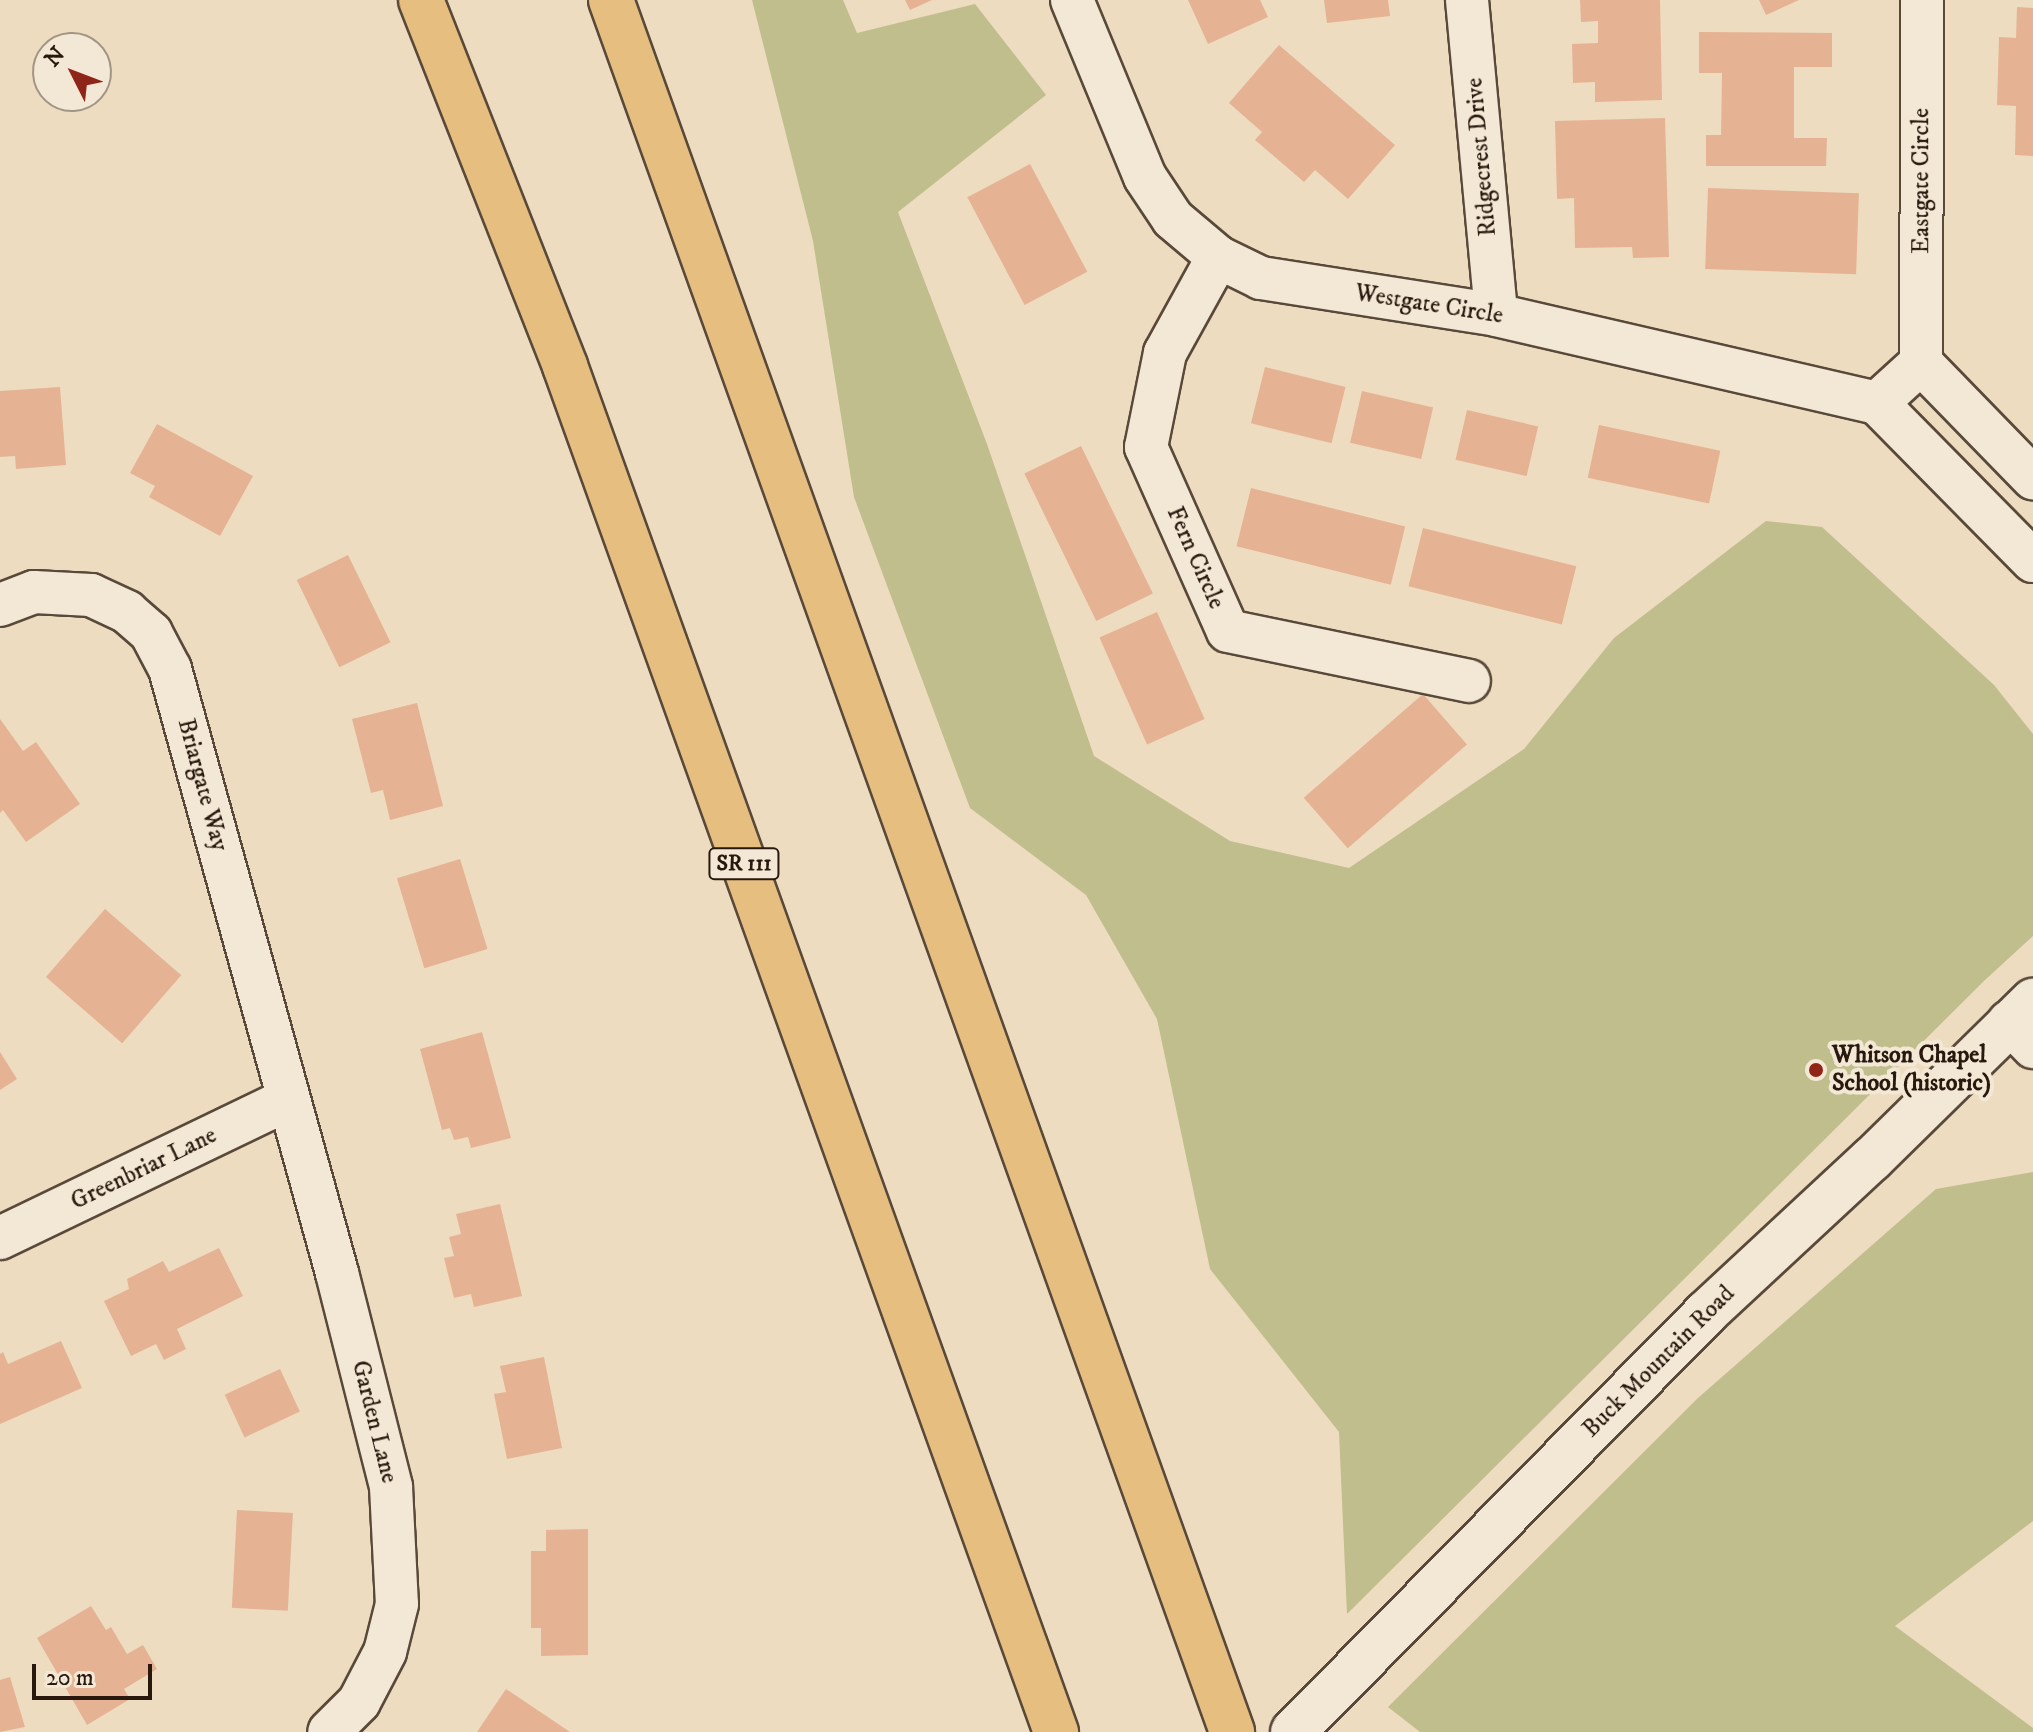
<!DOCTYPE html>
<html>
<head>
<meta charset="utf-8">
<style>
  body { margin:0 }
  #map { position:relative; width:2033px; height:1732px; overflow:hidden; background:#eddcbf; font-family:"IM FELL DW Pica",serif }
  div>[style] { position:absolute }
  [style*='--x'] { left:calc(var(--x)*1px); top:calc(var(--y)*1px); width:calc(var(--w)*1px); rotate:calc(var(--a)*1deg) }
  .green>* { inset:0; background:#c0be8c }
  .building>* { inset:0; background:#e5b393; transform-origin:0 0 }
  .roads { filter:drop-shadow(2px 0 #59493a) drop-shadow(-2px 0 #59493a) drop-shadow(0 2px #59493a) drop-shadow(0 -2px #59493a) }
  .minor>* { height:42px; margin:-21px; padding:0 21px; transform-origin:21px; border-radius:21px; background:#f3e8d5 }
  .tertiary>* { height:44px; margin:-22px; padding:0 22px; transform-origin:22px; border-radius:22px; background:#f3e8d5 }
  .motorway>* { height:44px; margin:-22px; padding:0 22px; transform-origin:22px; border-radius:22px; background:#e6be80 }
  .dots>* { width:22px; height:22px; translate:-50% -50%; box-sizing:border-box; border:4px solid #f3e8d5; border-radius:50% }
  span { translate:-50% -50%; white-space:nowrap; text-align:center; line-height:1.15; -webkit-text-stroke:8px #f3e8d5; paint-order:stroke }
  .shield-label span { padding:2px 6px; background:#f3e8d5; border:2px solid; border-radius:6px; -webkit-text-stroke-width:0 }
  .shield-label { font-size:22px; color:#28180e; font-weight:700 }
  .street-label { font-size:24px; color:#28180e }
  .poi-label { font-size:24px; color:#28180e; font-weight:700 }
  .left { translate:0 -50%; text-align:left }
  .north { position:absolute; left:32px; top:32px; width:80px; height:80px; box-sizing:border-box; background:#f3e8d5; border:2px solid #a29585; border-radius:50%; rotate:312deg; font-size:22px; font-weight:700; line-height:32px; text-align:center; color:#28180e }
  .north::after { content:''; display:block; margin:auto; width:28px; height:36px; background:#8f2418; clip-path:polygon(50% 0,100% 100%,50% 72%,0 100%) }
  .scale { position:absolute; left:32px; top:1664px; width:120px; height:36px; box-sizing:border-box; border:4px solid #28180e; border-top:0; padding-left:10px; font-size:24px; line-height:28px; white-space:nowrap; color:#28180e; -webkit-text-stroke:6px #f3e8d5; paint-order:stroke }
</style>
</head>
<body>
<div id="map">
  <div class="green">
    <div style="clip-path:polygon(752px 0,843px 0,857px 33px,975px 4px,1046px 95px,898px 212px,987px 444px,1094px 756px,1230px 841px,1349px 868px,1524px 749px,1614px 638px,1766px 521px,1822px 527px,1994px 685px,2033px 734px,2033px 936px,1985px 980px,1347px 1614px,1339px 1432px,1210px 1269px,1157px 1019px,1086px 895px,970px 808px,854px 497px,813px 241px)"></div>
    <div style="clip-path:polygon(2033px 1172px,2033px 1521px,1895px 1626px,2033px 1728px,2033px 1732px,1420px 1732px,1388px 1707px,1698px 1398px,1936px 1189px)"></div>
  </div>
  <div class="building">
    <div style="clip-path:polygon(905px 0,932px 0,910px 10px)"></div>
    <div style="clip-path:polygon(1188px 0,1260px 0,1268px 17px,1208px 44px)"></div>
    <div style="clip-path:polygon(1324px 0,1388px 0,1390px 16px,1327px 23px)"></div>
    <div style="clip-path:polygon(1580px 0,1660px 0,1662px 100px,1595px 102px,1595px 82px,1573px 83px,1572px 44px,1598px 43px,1598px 21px,1581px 22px)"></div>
    <div style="clip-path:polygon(1759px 0,1799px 0,1766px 15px)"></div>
    <div style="clip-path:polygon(2017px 7px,2033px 8px,2033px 156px,2015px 155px,2016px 106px,1997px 105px,1999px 37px,2016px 38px)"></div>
    <div style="clip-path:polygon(1699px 32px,1832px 33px,1832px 67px,1794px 67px,1794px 138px,1827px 138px,1826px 166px,1706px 166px,1706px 135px,1721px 135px,1722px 73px,1699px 73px)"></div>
    <div style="clip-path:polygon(1279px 45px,1395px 145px,1348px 199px,1315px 170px,1304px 182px,1255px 140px,1262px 132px,1229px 103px)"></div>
    <div style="clip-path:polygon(1665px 118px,1669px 257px,1633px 258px,1632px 247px,1575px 248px,1574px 198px,1557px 199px,1555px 121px)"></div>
    <div style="left:1030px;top:164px;width:122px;height:71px;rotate:62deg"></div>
    <div style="left:1708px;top:188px;width:151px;height:81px;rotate:2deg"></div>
    <div style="left:1265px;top:367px;width:83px;height:58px;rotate:14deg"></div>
    <div style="clip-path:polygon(60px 387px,66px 465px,16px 469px,15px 456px,0 457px,0 391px)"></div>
    <div style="left:1362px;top:391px;width:73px;height:53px;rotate:13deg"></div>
    <div style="left:1467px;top:410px;width:73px;height:51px;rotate:13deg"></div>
    <div style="clip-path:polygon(157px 424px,253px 476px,220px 536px,149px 497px,155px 486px,130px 473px)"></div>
    <div style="left:1599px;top:425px;width:124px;height:54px;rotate:12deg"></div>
    <div style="left:1081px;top:446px;width:164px;height:63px;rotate:64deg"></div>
    <div style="left:1251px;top:488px;width:159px;height:60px;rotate:14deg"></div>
    <div style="left:1423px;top:528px;width:158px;height:60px;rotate:14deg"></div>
    <div style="left:348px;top:555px;width:97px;height:57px;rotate:64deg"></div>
    <div style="left:1157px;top:612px;width:117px;height:63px;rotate:66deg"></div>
    <div style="left:1423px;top:694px;width:67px;height:158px;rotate:49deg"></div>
    <div style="clip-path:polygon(417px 703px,443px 806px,390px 820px,383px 790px,371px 793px,352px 719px)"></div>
    <div style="clip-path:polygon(0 719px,23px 751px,36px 742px,80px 804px,26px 842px,3px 810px,0 813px)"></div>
    <div style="left:460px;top:859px;width:94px;height:66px;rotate:73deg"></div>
    <div style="left:105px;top:909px;width:101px;height:90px;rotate:41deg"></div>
    <div style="clip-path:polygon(482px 1032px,511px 1138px,471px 1148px,468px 1137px,454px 1140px,450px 1128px,442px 1130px,420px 1049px)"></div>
    <div style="clip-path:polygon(0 1052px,17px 1079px,0 1090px)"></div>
    <div style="clip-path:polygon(500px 1204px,522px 1296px,474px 1307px,471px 1294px,454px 1298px,444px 1258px,454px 1256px,449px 1237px,461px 1234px,456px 1214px)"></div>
    <div style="clip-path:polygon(219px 1248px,243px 1296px,177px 1329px,186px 1349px,164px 1360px,156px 1344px,131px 1356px,104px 1301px,129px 1289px,127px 1279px,163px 1261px,169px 1272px)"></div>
    <div style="clip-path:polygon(61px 1341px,82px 1388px,0 1424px,0 1354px,3px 1352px,8px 1364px)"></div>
    <div style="clip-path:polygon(544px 1357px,562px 1448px,507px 1459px,494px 1394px,506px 1392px,500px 1366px)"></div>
    <div style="left:280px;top:1369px;width:47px;height:61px;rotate:65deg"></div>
    <div style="left:237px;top:1510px;width:56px;height:98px;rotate:3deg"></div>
    <div style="clip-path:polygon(588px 1529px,588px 1655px,541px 1656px,541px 1628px,531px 1628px,531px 1551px,546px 1551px,546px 1530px)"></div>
    <div style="clip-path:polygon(91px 1606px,106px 1630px,111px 1627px,127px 1654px,143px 1645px,157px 1669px,124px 1689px,130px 1699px,87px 1725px,37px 1638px)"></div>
    <div style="clip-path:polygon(10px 1677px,25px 1727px,0 1732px,0 1680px)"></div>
    <div style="clip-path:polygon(506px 1689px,570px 1732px,477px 1732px)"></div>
  </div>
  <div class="roads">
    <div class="minor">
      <div style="--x:1072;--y:0;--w:191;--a:67.6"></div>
      <div style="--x:1145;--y:177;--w:50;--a:56.3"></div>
      <div style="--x:1173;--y:219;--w:59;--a:40.2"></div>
      <div style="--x:1218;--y:257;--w:48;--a:26"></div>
      <div style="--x:1261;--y:278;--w:238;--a:8.9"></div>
      <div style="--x:1496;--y:315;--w:391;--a:13"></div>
      <div style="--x:1877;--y:403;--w:59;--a:-42.3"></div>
      <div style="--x:1467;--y:0;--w:316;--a:84.7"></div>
      <div style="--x:1218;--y:257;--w:110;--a:118.9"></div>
      <div style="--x:1165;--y:353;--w:96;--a:101.4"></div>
      <div style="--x:1146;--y:447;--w:201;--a:66"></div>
      <div style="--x:1228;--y:631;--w:246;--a:11.7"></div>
      <div style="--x:1921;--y:363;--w:363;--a:-89.8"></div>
      <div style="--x:1921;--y:363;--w:161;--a:45.8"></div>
      <div style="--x:1877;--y:403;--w:222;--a:45.4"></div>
      <div style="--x:0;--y:605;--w:36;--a:-21"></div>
      <div style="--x:34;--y:592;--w:57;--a:3"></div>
      <div style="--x:91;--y:595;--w:40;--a:25"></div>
      <div style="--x:127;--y:612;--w:32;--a:41"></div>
      <div style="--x:151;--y:633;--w:41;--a:62.2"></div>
      <div style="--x:170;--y:669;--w:627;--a:74.54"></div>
      <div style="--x:337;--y:1273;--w:221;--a:75.8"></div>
      <div style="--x:391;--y:1487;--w:117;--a:87.1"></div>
      <div style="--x:397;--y:1604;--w:49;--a:104"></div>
      <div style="--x:385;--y:1652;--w:56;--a:117.5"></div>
      <div style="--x:359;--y:1702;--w:42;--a:135"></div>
      <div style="--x:2009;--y:1022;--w:35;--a:46"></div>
      <div style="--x:0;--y:1238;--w:318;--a:-25.7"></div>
    </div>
    <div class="tertiary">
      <div style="--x:1293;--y:1732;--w:588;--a:-45.41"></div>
      <div style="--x:1706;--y:1313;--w:226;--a:-42.9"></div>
      <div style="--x:1872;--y:1159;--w:226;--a:-44.5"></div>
    </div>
    <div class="motorway">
      <div style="--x:421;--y:0;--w:393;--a:68.5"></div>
      <div style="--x:565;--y:366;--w:1452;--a:70.23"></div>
      <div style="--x:611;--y:0;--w:1840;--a:70.27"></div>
    </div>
  </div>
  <div class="dots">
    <div style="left:1816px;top:1070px;background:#8f2418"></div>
  </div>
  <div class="shield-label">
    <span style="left:744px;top:864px">SR 111</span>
  </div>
  <div class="street-label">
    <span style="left:1482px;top:157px;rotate:-95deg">Ridgecrest Drive</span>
    <span style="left:1922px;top:181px;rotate:-90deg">Eastgate Circle</span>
    <span style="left:1429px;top:305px;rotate:9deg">Westgate Circle</span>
    <span style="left:1195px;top:558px;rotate:66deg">Fern Circle</span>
    <span style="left:202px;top:785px;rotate:75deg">Briargate Way</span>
    <span style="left:144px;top:1169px;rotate:-26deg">Greenbriar Lane</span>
    <span style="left:1659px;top:1362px;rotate:-45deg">Buck Mountain Road</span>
    <span style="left:374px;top:1422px;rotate:76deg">Garden Lane</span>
  </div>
  <div class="poi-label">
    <span class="left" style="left:1832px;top:1070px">Whitson Chapel<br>School (historic)</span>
  </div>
  <div class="north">N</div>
  <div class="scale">20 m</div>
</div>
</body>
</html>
